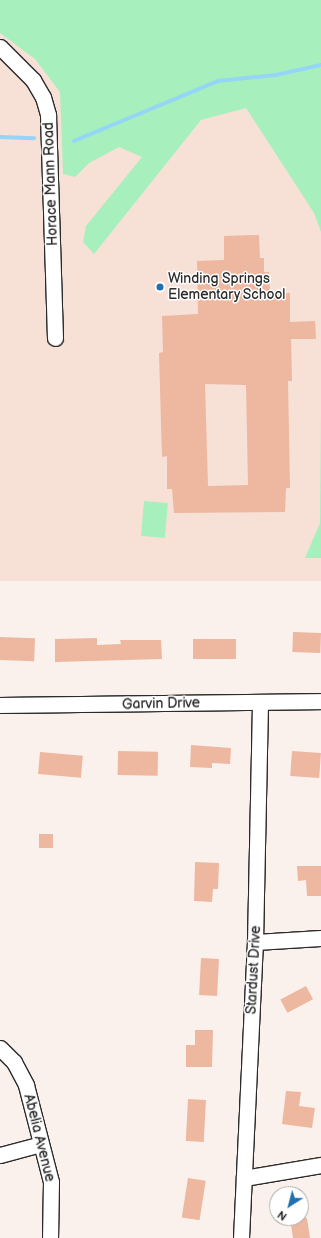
<!DOCTYPE html>
<html>
<head>
<meta charset="utf-8">
<style>
  body { margin:0 }
  #map { position:relative; width:321px; height:1238px; overflow:hidden; background:#fbf1ec; font-family:"Balsamiq Sans",sans-serif }
  div>[style] { position:absolute }
  [style*='--x'] { left:calc(var(--x)*1px); top:calc(var(--y)*1px); width:calc(var(--w)*1px); rotate:calc(var(--a)*1deg) }
  .built>* { inset:0; background:#f7e0d5; transform-origin:0 0 }
  .green>* { inset:0; background:#a7f0be; transform-origin:0 0 }
  .stream>* { height:3.5px; margin:-1.75px; padding:0 1.75px; transform-origin:1.75px; border-radius:1.75px; background:#95d5f6 }
  .building>* { inset:0; background:#edb7a0; transform-origin:0 0 }
  .roads { filter:drop-shadow(1px 0 #2b2b2b) drop-shadow(-1px 0 #2b2b2b) drop-shadow(0 1px #2b2b2b) drop-shadow(0 -1px #2b2b2b) }
  .minor>* { height:15px; margin:-7.5px; padding:0 7.5px; transform-origin:7.5px; border-radius:7.5px; background:#fff }
  .dots>* { width:11px; height:11px; translate:-50% -50%; box-sizing:border-box; border:2px solid #fff; border-radius:50% }
  span { translate:-50% -50%; white-space:nowrap; text-align:center; line-height:1.15; -webkit-text-stroke:3px #fff; paint-order:stroke }
  .street-label { font-size:14px; color:#2b2b2b }
  .poi-label { font-size:14px; color:#2b2b2b }
  .left { translate:0 -50%; text-align:left }
  .north { position:absolute; left:269px; top:1186px; width:40px; height:40px; box-sizing:border-box; background:#fff; border:1px solid #aaa; border-radius:50%; rotate:216deg; font-size:11px; font-weight:700; line-height:16px; text-align:center; color:#2b2b2b }
  .north::after { content:''; display:block; margin:auto; width:14px; height:18px; background:#1f6fb2; clip-path:polygon(50% 0,100% 100%,50% 72%,0 100%) }
</style>
</head>
<body>
<div id="map">
  <div class="built">
    <div style="left:0;top:0;width:321px;height:581px"></div>
  </div>
  <div class="green">
    <div style="clip-path:polygon(0 0,321px 0,321px 232px,314px 213px,246px 108px,201px 120px,94px 254px,83px 242px,86px 226px,142px 157px,119px 147px,89px 163px,75px 177px,63px 174px,60px 92px,35px 59px,0 33px)"></div>
    <div style="clip-path:polygon(321px 412px,321px 558px,305px 558px,320px 523px)"></div>
    <div style="left:144px;top:501px;width:24px;height:35px;rotate:5deg"></div>
  </div>
  <div class="stream">
    <div style="--x:0;--y:137;--w:34;--a:2"></div>
    <div style="--x:74;--y:141;--w:156;--a:-22.6"></div>
    <div style="--x:218;--y:81;--w:58;--a:-5.9"></div>
    <div style="--x:276;--y:75;--w:46;--a:-12.5"></div>
  </div>
  <div class="building">
    <div style="clip-path:polygon(evenodd,259px 235px,260px 258px,264px 258px,264px 272px,269px 272px,270px 294px,290px 293px,290px 322px,315px 321px,316px 339px,291px 339px,292px 381px,288px 381px,290px 488px,286px 488px,285px 512px,174px 513px,172px 489px,167px 489px,167px 456px,162px 457px,159px 353px,163px 352px,162px 316px,198px 314px,197px 261px,224px 260px,224px 236px,259px 235px,205px 384px,246px 385px,248px 485px,208px 486px,205px 384px)"></div>
    <div style="left:293px;top:632px;width:28px;height:20px;rotate:2deg"></div>
    <div style="left:0;top:637px;width:35px;height:23px;rotate:2deg"></div>
    <div style="clip-path:polygon(97px 638px,97px 645px,121px 644px,120px 640px,161px 640px,162px 659px,55px 662px,55px 639px)"></div>
    <div style="left:193px;top:639px;width:43px;height:20px"></div>
    <div style="clip-path:polygon(191px 745px,231px 748px,230px 764px,212px 763px,212px 768px,190px 767px)"></div>
    <div style="left:118px;top:751px;width:40px;height:24px;rotate:1deg"></div>
    <div style="left:292px;top:751px;width:29px;height:25px;rotate:4deg"></div>
    <div style="left:40px;top:752px;width:43px;height:22px;rotate:5deg"></div>
    <div style="left:39px;top:834px;width:14px;height:14px"></div>
    <div style="clip-path:polygon(195px 862px,219px 863px,218px 889px,213px 889px,212px 902px,194px 901px)"></div>
    <div style="clip-path:polygon(297px 866px,321px 866px,321px 896px,307px 896px,306px 880px,298px 881px)"></div>
    <div style="left:201px;top:958px;width:18px;height:37px;rotate:3deg"></div>
    <div style="left:306px;top:986px;width:15px;height:29px;rotate:62deg"></div>
    <div style="clip-path:polygon(195px 1030px,213px 1030px,212px 1067px,186px 1067px,186px 1045px,195px 1045px)"></div>
    <div style="clip-path:polygon(286px 1091px,301px 1092px,299px 1106px,315px 1108px,312px 1128px,282px 1124px)"></div>
    <div style="left:188px;top:1099px;width:18px;height:42px;rotate:3deg"></div>
    <div style="left:188px;top:1178px;width:18px;height:40px;rotate:9deg"></div>
    <div style="clip-path:polygon(290px 1218px,307px 1218px,310px 1238px,293px 1238px)"></div>
  </div>
  <div class="roads">
    <div class="minor">
      <div style="--x:0;--y:47;--w:47;--a:45"></div>
      <div style="--x:33;--y:80;--w:20;--a:60"></div>
      <div style="--x:43;--y:97;--w:19;--a:74"></div>
      <div style="--x:48;--y:115;--w:223;--a:88.2"></div>
      <div style="--x:0;--y:705;--w:321;--a:-0.7"></div>
      <div style="--x:255;--y:942;--w:66;--a:-3.5"></div>
      <div style="--x:0;--y:1048;--w:20;--a:45"></div>
      <div style="--x:14;--y:1062;--w:26;--a:62"></div>
      <div style="--x:26;--y:1085;--w:100;--a:75.5"></div>
      <div style="--x:51;--y:1182;--w:56;--a:91"></div>
      <div style="--x:0;--y:1155;--w:42;--a:-15"></div>
      <div style="--x:244;--y:1178;--w:78;--a:-9.6"></div>
      <div style="--x:241;--y:1238;--w:296;--a:-87.3"></div>
      <div style="--x:255;--y:942;--w:240;--a:-88.8"></div>
    </div>
  </div>
  <div class="dots">
    <div style="left:160px;top:287px;background:#1f6fb2"></div>
  </div>
  <div class="street-label">
    <span style="left:51px;top:184px;rotate:-92deg">Horace Mann Road</span>
    <span style="left:161px;top:704px;rotate:-1deg">Garvin Drive</span>
    <span style="left:254px;top:970px;rotate:-87deg">Stardust Drive</span>
    <span style="left:39px;top:1138px;rotate:76deg">Abelia Avenue</span>
  </div>
  <div class="poi-label">
    <span class="left" style="left:168px;top:287px">Winding Springs<br>Elementary School</span>
  </div>
  <div class="north">N</div>
</div>
</body>
</html>
